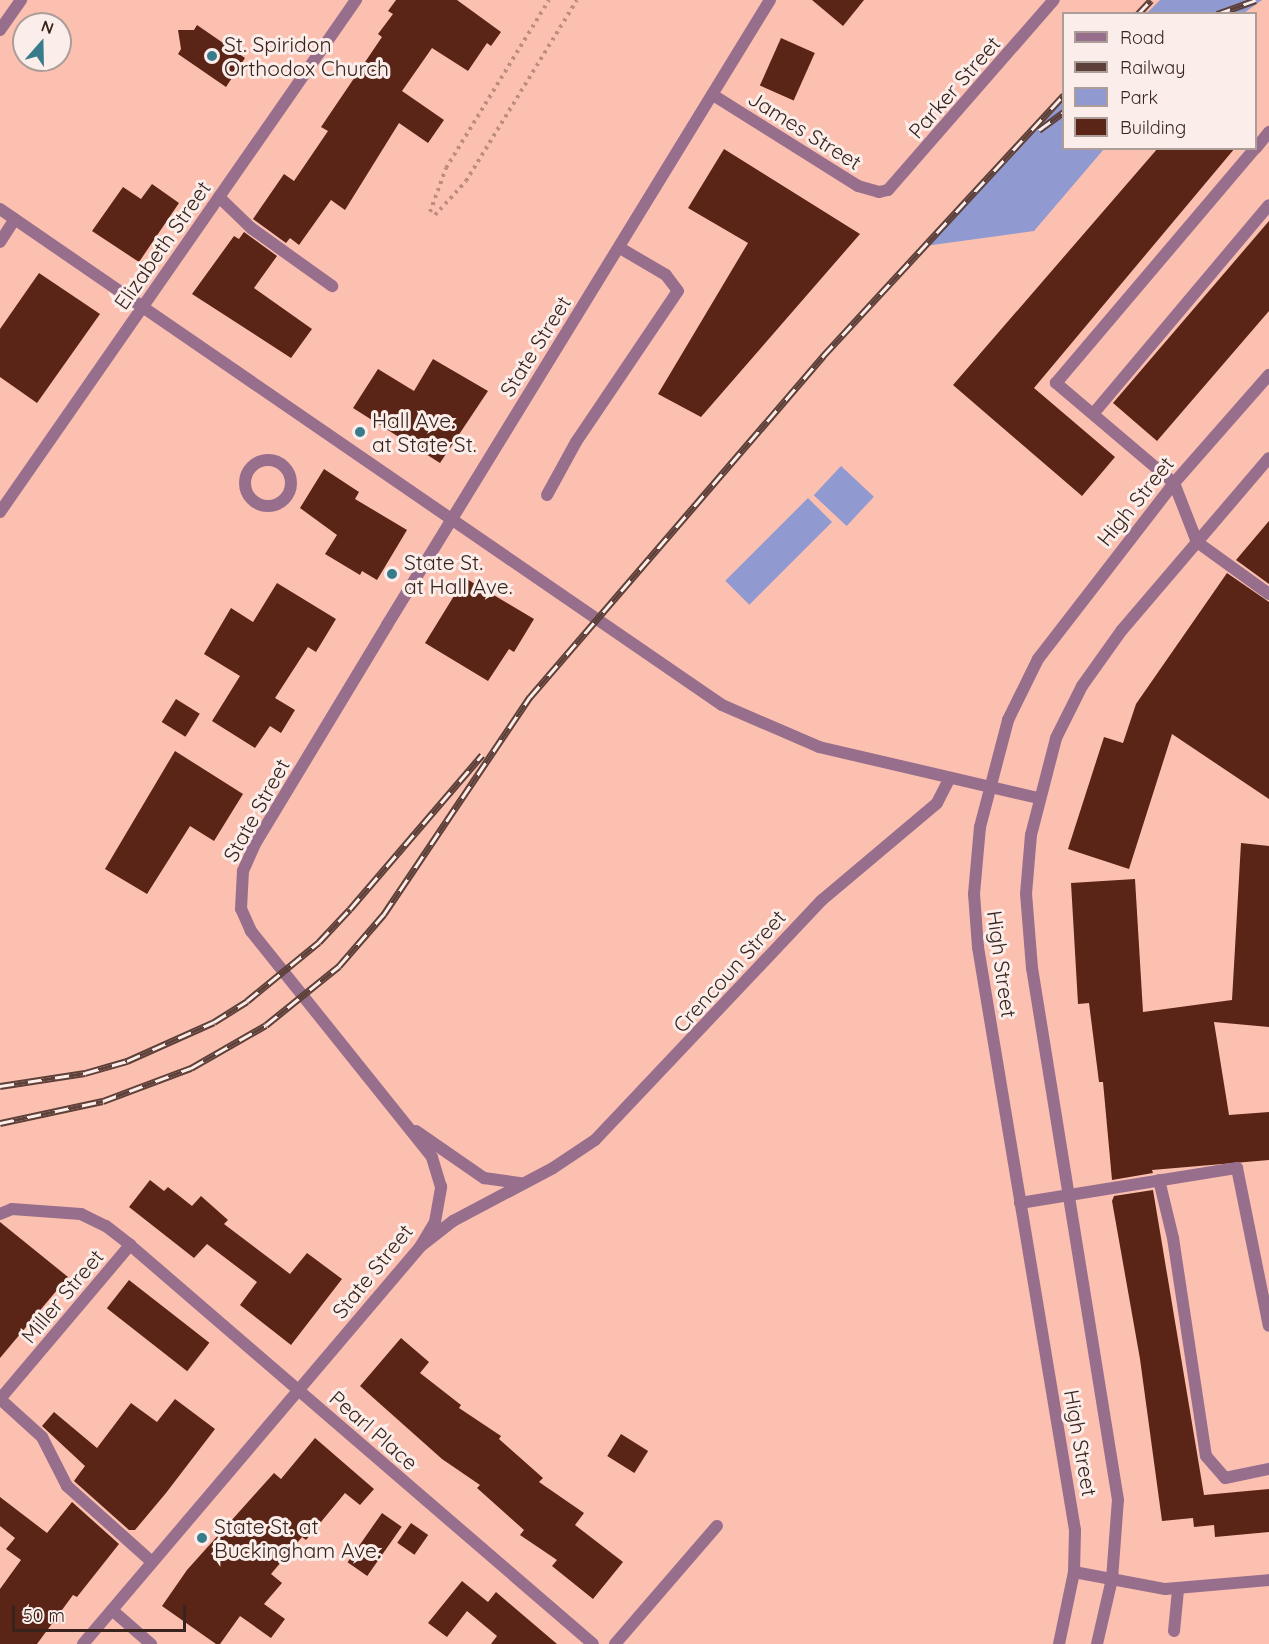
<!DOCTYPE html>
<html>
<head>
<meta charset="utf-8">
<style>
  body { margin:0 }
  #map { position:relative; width:1269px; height:1644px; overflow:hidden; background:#fcc0b0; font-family:Quicksand,sans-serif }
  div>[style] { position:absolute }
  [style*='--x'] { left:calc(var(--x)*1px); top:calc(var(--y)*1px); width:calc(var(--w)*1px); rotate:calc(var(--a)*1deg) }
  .green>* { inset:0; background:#909ad0; transform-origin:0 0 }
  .building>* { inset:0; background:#5a2416; transform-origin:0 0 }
  .path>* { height:4px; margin-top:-2px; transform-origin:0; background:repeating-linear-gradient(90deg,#bd8d81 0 3px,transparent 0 7.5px) }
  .service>* { height:12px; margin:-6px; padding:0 6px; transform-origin:6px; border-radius:6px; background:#976f8d }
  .service>.ring { margin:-6px; padding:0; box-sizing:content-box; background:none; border:12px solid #976f8d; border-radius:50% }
  .minor>* { height:12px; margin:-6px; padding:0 6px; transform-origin:6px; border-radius:6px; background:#976f8d }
  .tertiary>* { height:12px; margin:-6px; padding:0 6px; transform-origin:6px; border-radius:6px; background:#976f8d }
  .rail>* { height:7px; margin-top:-3.5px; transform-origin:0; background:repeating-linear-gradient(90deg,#fbeeea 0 14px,#5d4039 0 28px); box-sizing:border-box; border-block:2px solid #5d4039 }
  .dots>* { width:16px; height:16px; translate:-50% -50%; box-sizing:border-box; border:3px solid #fbeeea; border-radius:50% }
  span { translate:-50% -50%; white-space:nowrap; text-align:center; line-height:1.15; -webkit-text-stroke:6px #fbeeea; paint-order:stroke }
  .poi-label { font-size:21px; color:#39231d }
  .left { translate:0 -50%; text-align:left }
  .street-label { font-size:21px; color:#39231d }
  .legend { position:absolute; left:1062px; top:12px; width:195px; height:138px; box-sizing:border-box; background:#fbeeea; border:2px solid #ad9d98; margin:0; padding:8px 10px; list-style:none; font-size:18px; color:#39231d }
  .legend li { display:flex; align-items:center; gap:12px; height:30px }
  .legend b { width:30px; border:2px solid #ad9d98 }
  .north { position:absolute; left:12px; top:12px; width:60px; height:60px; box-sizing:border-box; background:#fbeeea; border:2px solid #ad9d98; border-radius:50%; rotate:20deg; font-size:16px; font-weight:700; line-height:24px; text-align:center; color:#39231d }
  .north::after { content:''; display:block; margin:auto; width:21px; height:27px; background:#387c8c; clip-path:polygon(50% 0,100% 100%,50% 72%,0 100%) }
  .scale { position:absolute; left:12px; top:1605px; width:174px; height:27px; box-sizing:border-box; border:3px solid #39231d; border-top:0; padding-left:8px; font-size:18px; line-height:21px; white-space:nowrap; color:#39231d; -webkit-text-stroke:4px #fbeeea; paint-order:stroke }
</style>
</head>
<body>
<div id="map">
  <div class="green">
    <div style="clip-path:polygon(1160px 0,1262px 0,1244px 13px,1147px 13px)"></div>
    <div style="clip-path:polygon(1063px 101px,1064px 148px,1104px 149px,1034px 231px,925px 246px)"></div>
    <div style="left:841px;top:466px;width:45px;height:40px;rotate:43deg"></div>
    <div style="left:808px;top:498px;width:34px;height:117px;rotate:45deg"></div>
  </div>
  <div class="building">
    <div style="clip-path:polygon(396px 0,457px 0,501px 32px,491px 46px,487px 43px,468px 71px,432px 48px,402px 91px,444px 120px,428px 143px,399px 123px,345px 210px,331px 200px,299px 245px,290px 238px,286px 243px,253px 219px,284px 174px,294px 181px,328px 131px,321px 127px,382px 37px,378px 34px,393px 14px,388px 11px)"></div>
    <div style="clip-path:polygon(812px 0,864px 0,843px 26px)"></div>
    <div style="clip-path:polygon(197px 25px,245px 58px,226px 87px,178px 54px,181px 49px,178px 30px,194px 30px)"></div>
    <div style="left:781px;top:38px;width:37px;height:52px;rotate:24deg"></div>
    <div style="clip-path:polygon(1158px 148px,1235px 148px,1034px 388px,1115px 457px,1082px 496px,953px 385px)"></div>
    <div style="clip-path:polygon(724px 149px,860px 234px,701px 417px,658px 394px,748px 243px,688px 208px)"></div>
    <div style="clip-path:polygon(152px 184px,179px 203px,139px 262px,92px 231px,123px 187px,141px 199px)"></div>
    <div style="clip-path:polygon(1269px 221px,1269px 311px,1157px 441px,1113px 403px)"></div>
    <div style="clip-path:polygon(244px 232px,277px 256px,254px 288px,312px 329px,291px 358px,192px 294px,234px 236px,239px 239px)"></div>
    <div style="clip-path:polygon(39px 273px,100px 314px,37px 403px,0 377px,0 329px)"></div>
    <div style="clip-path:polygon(433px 359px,488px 391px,440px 463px,353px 408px,378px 369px,414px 391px)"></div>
    <div style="clip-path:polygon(324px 469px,359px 492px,355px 499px,407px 530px,377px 580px,362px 571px,360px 575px,325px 554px,337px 535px,300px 508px)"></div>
    <div style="clip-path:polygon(1269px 521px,1269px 584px,1236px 560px)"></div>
    <div style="clip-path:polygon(1227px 573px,1269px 602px,1269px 799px,1172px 734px,1129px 869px,1068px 849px,1104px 737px,1123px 743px,1136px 704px)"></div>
    <div style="clip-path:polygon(465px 578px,534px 619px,514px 652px,509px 649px,488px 681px,425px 643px)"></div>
    <div style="clip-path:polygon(277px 583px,336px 619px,316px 652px,308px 647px,275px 698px,295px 710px,281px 733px,270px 726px,255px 748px,212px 721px,240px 676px,204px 654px,231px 608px,253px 622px)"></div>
    <div style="left:176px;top:699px;width:28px;height:27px;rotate:32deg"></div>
    <div style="clip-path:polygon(175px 751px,243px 794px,214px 841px,190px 826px,147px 894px,105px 869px)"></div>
    <div style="clip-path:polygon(1241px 843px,1269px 846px,1269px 1027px,1214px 1022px,1229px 1115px,1269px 1112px,1269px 1160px,1152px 1170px,1153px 1173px,1112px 1180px,1103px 1082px,1099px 1082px,1089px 1003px,1078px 1004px,1071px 883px,1135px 879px,1143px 1012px,1232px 1000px)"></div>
    <div style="clip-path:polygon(150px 1180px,164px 1191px,168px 1187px,192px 1206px,201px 1196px,228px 1220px,224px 1224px,290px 1274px,307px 1253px,342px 1279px,291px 1345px,240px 1305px,257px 1282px,207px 1244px,194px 1258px,129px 1207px)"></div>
    <div style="clip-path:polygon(1153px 1190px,1204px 1495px,1269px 1489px,1269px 1532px,1215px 1537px,1214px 1525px,1194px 1527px,1193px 1518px,1162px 1521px,1140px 1359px,1112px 1201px,1114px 1196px)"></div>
    <div style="clip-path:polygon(0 1222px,68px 1277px,0 1358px)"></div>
    <div style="left:129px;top:1280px;width:102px;height:36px;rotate:38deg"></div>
    <div style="clip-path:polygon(401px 1338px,429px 1362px,420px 1373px,461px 1405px,459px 1408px,501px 1436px,499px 1439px,543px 1478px,539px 1482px,584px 1513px,575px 1525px,623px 1562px,593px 1599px,552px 1566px,557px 1560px,520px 1535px,524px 1530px,477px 1488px,480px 1485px,442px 1459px,360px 1386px)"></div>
    <div style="clip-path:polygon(175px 1399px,215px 1429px,166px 1493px,135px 1530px,129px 1530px,74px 1481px,85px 1466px,42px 1426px,54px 1412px,97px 1448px,131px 1403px,157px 1422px)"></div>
    <div style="left:621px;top:1434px;width:32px;height:26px;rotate:32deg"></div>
    <div style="clip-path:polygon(315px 1438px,374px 1489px,360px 1505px,345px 1493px,306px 1540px,302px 1537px,271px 1574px,282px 1583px,264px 1604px,285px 1619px,271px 1638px,240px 1616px,220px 1644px,216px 1644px,162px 1606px,187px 1570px,274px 1473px,281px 1479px)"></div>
    <div style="clip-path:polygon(0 1497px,47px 1533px,72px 1502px,119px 1544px,77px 1597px,73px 1595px,37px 1644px,0 1644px,0 1589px,21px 1560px,6px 1549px,15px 1538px,0 1526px)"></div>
    <div style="left:382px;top:1513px;width:24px;height:60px;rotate:35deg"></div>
    <div style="left:411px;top:1523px;width:21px;height:24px;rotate:35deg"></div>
    <div style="clip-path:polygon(462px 1581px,488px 1602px,496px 1592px,557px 1644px,491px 1644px,497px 1636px,467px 1611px,447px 1637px,428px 1623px)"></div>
  </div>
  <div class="path">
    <div style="--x:430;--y:212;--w:47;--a:-70"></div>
    <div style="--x:446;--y:168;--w:197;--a:-58.5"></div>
    <div style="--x:435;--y:215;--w:46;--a:-47.6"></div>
    <div style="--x:466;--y:181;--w:212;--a:-58.5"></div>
  </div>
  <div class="service">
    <div style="--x:1256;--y:148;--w:21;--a:-51"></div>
    <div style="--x:219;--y:197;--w:45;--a:44.1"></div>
    <div style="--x:251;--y:228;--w:100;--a:35.6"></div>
    <div style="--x:0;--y:242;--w:27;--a:-57"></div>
    <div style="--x:1093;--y:414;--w:273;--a:-49.9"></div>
    <div class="ring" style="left:245px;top:460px;width:34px;height:34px"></div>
    <div style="--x:1174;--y:483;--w:155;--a:-139.7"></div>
    <div style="--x:1056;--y:383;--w:308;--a:-49.7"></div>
    <div style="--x:547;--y:495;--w:60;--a:-61.3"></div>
    <div style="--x:576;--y:442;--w:182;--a:-56"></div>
    <div style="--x:678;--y:291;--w:20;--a:-127"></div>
    <div style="--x:666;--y:275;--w:53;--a:-149.6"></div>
    <div style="--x:416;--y:1131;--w:83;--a:34.7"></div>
    <div style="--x:484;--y:1178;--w:37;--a:8"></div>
    <div style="--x:1159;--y:1180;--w:60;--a:76.4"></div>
    <div style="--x:1173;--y:1238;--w:220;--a:81.4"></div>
    <div style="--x:1206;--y:1456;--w:29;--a:49"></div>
    <div style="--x:1225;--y:1478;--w:45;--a:-11.6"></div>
    <div style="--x:1020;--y:1203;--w:220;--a:-9.2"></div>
    <div style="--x:1237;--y:1168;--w:161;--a:78.6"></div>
    <div style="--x:0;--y:1214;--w:13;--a:-23"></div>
    <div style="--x:12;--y:1209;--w:69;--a:4.1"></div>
    <div style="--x:81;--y:1214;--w:28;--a:26"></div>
    <div style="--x:106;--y:1226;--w:31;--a:38"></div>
    <div style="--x:421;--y:1246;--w:41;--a:-38"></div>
    <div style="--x:453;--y:1221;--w:113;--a:-27.9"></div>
    <div style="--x:553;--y:1168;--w:50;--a:-33.7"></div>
    <div style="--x:595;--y:1140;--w:330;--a:-46.6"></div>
    <div style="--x:822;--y:900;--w:150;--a:-40.1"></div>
    <div style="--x:937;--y:803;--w:28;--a:-63"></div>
    <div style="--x:0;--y:1399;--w:57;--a:42.1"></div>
    <div style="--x:42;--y:1437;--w:55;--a:63"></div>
    <div style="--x:67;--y:1486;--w:114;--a:41.8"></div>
    <div style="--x:1174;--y:1631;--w:41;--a:-84.4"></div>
  </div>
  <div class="minor">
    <div style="--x:0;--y:30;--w:37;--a:-55"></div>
    <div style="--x:713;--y:95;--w:171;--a:32.1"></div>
    <div style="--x:858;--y:186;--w:22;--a:16"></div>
    <div style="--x:879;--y:192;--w:9;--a:-13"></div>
    <div style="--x:888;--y:190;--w:252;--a:-48.9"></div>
    <div style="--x:0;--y:209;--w:876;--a:34.49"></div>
    <div style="--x:722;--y:705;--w:106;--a:23.4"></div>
    <div style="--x:819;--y:747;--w:225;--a:13.1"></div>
    <div style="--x:1174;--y:483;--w:63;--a:68.7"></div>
    <div style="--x:1197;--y:542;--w:89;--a:35.8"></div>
    <div style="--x:0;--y:512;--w:624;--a:-55.19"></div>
    <div style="--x:0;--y:1399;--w:202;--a:-49.8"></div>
    <div style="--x:130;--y:1245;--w:611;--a:40.75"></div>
    <div style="--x:1074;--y:1572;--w:93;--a:10.6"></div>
    <div style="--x:1165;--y:1589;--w:104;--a:-4.9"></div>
    <div style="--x:112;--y:1610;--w:52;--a:41.1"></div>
    <div style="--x:615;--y:1644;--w:156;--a:-49.2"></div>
    <div style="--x:1059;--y:1644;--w:74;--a:-78.2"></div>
    <div style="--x:1074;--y:1572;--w:42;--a:-88.6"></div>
    <div style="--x:1075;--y:1530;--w:591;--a:-99.45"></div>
    <div style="--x:978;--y:947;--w:53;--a:-94.3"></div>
    <div style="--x:974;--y:894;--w:67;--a:-84.9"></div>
    <div style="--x:980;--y:827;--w:111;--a:-75.3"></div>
    <div style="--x:1008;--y:720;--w:68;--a:-63.8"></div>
    <div style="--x:1038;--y:659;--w:222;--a:-52.3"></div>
    <div style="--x:1174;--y:483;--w:144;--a:-48.7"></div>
    <div style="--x:1097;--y:1644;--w:67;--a:-77"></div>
    <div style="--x:1112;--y:1579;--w:79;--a:-85.7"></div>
    <div style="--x:1118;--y:1500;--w:539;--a:-99.18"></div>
    <div style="--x:1032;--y:968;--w:74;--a:-94.6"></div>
    <div style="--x:1026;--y:894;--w:59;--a:-85.2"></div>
    <div style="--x:1031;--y:835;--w:100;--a:-75.5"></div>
    <div style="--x:1056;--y:738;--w:58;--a:-63.4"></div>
    <div style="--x:1082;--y:686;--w:69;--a:-54.5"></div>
    <div style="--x:1122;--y:630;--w:226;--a:-49.5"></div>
  </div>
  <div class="tertiary">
    <div style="--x:83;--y:1644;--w:521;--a:-49.67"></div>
    <div style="--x:420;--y:1247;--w:29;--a:-59"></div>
    <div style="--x:435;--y:1222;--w:36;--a:-80"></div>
    <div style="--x:441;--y:1187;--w:31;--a:-107"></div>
    <div style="--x:432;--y:1157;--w:290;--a:-128.7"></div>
    <div style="--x:251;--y:931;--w:24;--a:-114"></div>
    <div style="--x:241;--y:909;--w:38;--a:-87"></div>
    <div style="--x:243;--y:871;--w:30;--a:-66"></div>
    <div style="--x:255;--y:844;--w:256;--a:-58.9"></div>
    <div style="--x:387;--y:625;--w:733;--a:-58.5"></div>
  </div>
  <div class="rail">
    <div style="--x:1138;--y:14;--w:19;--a:-47"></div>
    <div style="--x:1217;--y:14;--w:41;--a:-19.7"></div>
    <div style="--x:1039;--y:130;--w:31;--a:-36"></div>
    <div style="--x:0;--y:1086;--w:86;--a:-8.7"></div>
    <div style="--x:85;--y:1073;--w:44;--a:-15.9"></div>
    <div style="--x:127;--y:1061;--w:95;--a:-24.1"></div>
    <div style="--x:214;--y:1022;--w:39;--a:-32"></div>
    <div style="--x:247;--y:1001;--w:93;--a:-39.3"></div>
    <div style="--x:319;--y:942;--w:45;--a:-46.8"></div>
    <div style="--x:350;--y:909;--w:203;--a:-49.4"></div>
    <div style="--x:0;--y:1123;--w:105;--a:-12.1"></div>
    <div style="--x:103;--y:1101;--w:94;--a:-20.6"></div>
    <div style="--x:191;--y:1068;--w:86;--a:-29.8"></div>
    <div style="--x:266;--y:1025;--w:94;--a:-38.9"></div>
    <div style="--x:339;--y:966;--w:69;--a:-49.1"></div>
    <div style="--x:384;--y:914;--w:262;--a:-56.1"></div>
    <div style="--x:530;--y:697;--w:450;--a:-49.3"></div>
    <div style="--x:823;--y:356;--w:355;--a:-47.3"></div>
  </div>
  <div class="dots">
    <div style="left:212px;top:56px;background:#387c8c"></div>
    <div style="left:360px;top:432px;background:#387c8c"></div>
    <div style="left:392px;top:574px;background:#387c8c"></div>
    <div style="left:202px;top:1538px;background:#387c8c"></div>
  </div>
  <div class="poi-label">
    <span class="left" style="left:224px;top:56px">St. Spiridon<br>Orthodox Church</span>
    <span class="left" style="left:372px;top:432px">Hall Ave.<br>at State St.</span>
    <span class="left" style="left:404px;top:574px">State St.<br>at Hall Ave.</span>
    <span class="left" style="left:214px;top:1538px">State St. at<br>Buckingham Ave.</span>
  </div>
  <div class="street-label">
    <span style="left:954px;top:87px;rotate:-49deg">Parker Street</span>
    <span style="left:805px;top:130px;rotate:32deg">James Street</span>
    <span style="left:162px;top:245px;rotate:-55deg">Elizabeth Street</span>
    <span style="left:535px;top:346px;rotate:-58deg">State Street</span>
    <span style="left:1135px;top:501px;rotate:-51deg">High Street</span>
    <span style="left:256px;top:810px;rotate:-61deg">State Street</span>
    <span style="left:1002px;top:964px;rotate:82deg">High Street</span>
    <span style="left:729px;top:971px;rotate:-48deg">Crencoun Street</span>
    <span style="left:372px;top:1271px;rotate:-51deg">State Street</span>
    <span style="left:62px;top:1296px;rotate:-50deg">Miller Street</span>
    <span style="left:374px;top:1430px;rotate:41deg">Pearl Place</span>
    <span style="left:1081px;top:1443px;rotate:80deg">High Street</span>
  </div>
  <ul class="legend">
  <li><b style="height:8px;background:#976f8d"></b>Road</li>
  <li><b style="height:8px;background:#5d4039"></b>Railway</li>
  <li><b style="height:16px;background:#909ad0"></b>Park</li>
  <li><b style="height:16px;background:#5a2416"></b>Building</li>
  </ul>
  <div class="north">N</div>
  <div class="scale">50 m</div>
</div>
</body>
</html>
